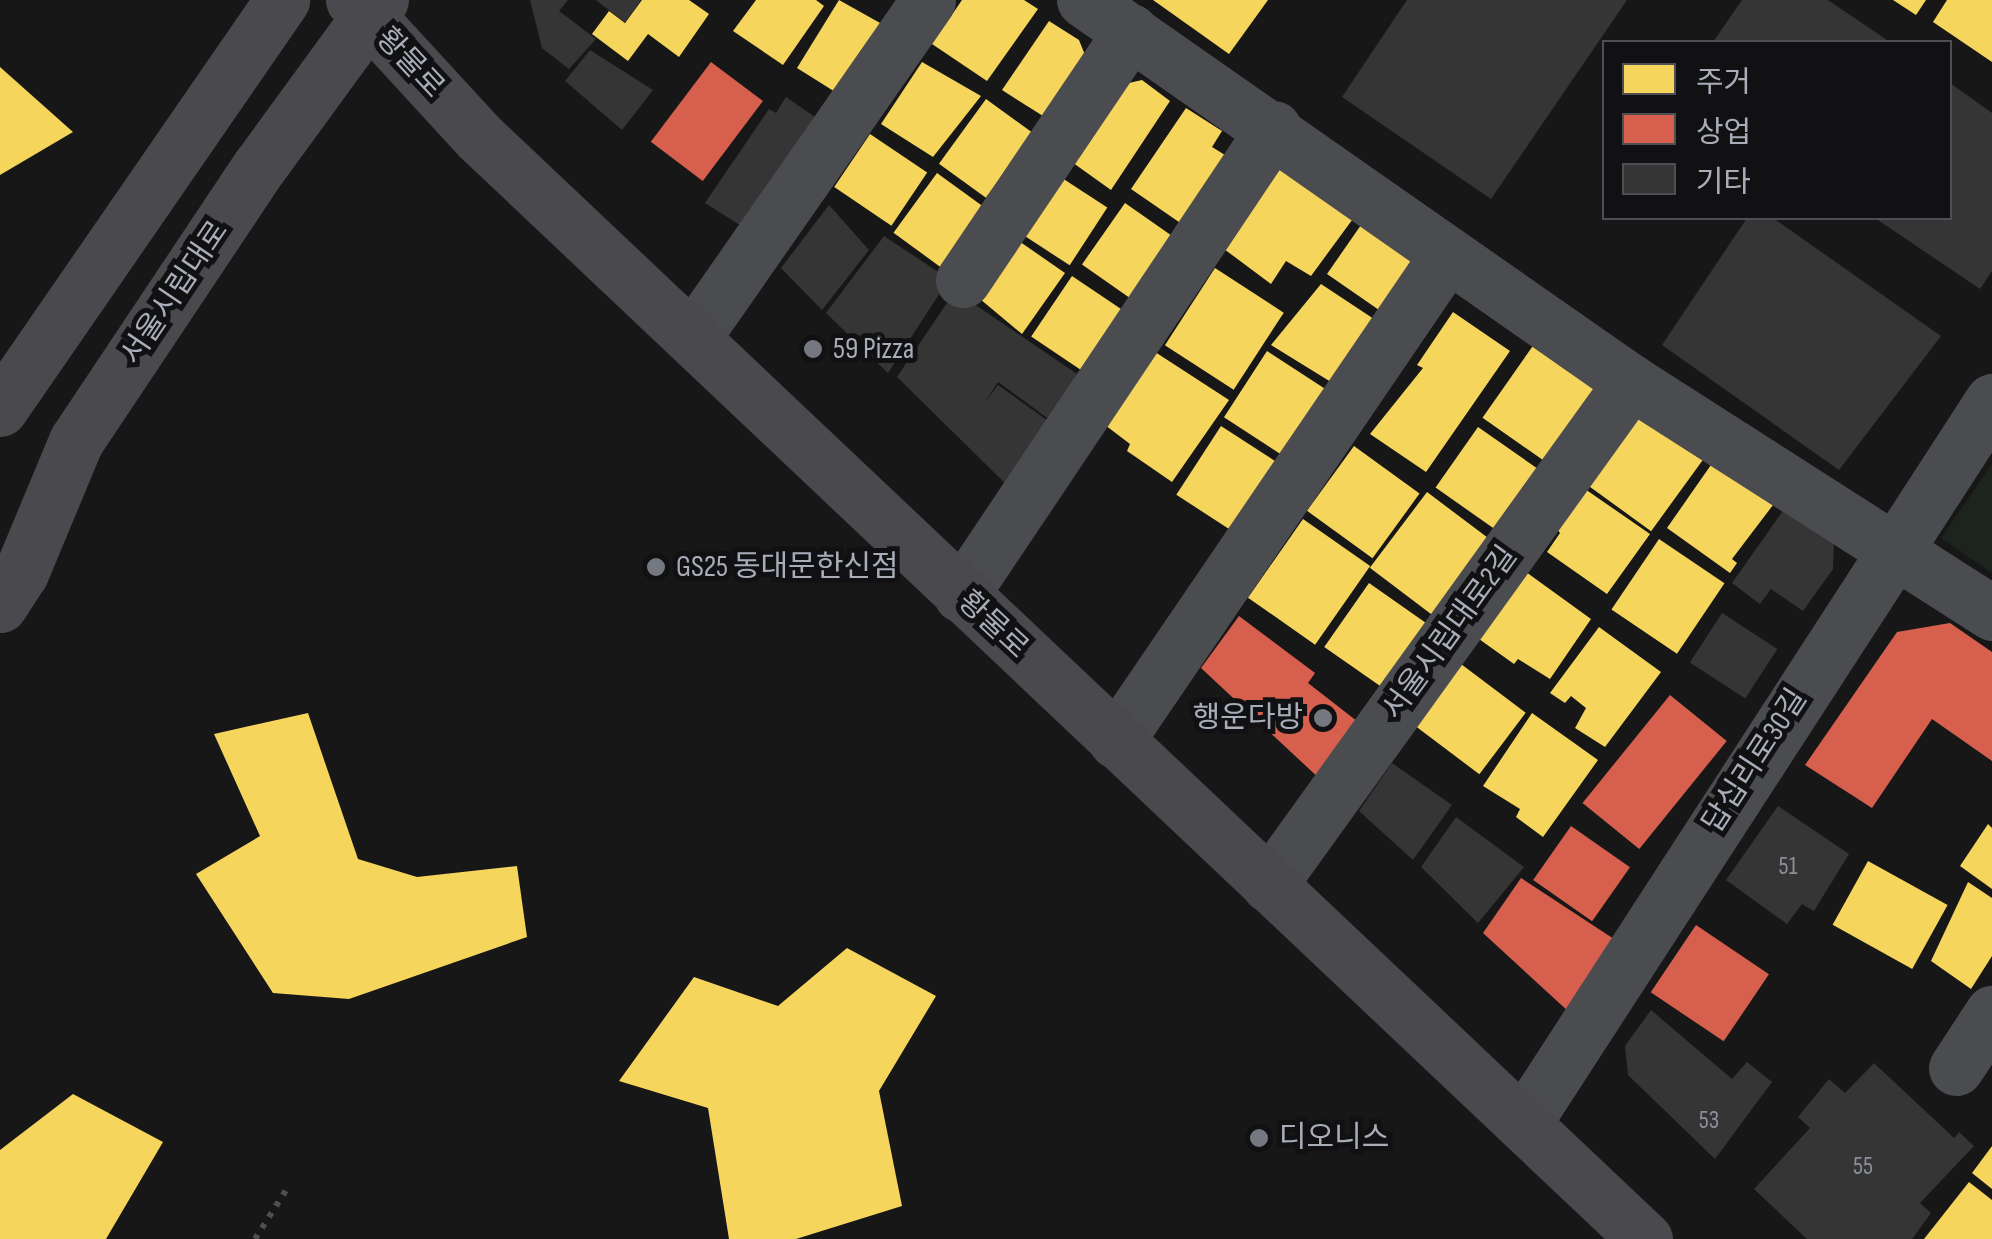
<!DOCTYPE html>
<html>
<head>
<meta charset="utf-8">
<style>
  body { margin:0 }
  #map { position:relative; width:1992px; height:1239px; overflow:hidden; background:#171717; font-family:"Sofia Sans Condensed","Noto Sans KR",sans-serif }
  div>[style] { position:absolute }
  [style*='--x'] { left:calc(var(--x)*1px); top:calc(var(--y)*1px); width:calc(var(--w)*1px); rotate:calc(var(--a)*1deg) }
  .green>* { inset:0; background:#1d241e }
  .homes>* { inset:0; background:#f6d55c; transform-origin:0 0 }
  .shops>* { inset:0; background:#d6604d; transform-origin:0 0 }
  .building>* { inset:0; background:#353536; transform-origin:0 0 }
  .path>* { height:6px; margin-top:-3px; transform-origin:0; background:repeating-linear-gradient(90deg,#4d4e52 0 5px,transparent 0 13px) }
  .street>* { height:55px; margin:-27.5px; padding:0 27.5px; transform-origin:27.5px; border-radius:27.5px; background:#4b4c50 }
  .secondary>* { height:55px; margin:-27.5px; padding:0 27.5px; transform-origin:27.5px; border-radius:27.5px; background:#4a4a4e }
  .dots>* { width:28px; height:28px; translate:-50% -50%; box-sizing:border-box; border:5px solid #111113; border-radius:50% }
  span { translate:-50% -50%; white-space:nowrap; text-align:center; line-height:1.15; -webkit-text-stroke:10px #111113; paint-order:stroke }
  .number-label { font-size:25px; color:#8b8f98 }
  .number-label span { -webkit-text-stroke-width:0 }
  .street-label { font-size:30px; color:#a8adb8 }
  .poi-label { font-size:30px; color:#a8adb8 }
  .left { translate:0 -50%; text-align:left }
  .right { translate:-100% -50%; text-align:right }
  .legend { position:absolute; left:1602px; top:40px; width:350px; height:180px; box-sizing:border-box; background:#111113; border:2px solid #4d4f55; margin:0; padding:12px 18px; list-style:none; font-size:30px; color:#a8adb8 }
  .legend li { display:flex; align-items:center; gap:20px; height:50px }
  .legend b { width:50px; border:2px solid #4d4f55 }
</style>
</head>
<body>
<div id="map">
  <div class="green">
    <div style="clip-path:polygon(1992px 464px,1992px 573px,1941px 538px)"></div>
  </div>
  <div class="homes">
    <div style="clip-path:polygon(642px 0,689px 0,709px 14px,679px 57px,648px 34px,628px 61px,592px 34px,609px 11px,625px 23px)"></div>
    <div style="clip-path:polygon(756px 0,816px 0,824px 6px,783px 65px,733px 31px)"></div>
    <div style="clip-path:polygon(839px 0,889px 28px,840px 95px,797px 68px)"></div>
    <div style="clip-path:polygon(962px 0,1024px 0,1038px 9px,987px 81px,932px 44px)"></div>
    <div style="clip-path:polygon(1153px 0,1268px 0,1229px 54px)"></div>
    <div style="clip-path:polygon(1893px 0,1926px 0,1916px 15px)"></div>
    <div style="clip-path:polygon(1947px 0,1992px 0,1992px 62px,1933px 22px)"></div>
    <div style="clip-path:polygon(1049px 21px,1079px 40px,1085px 55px,1043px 116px,1002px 90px)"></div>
    <div style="clip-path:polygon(922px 62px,981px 96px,933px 157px,881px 124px)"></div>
    <div style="clip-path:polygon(0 67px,73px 132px,0 175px)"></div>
    <div style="clip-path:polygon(1142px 80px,1170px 101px,1111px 190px,1069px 160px,1120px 85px)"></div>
    <div style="left:986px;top:99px;width:58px;height:80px;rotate:36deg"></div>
    <div style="clip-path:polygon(1186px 108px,1222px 131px,1212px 147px,1225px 155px,1192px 231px,1131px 189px)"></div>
    <div style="left:870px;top:134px;width:69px;height:64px;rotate:34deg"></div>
    <div style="clip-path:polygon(1278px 163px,1355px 216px,1311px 276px,1286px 261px,1271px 284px,1220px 246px)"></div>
    <div style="left:937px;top:173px;width:60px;height:74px;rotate:36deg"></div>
    <div style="left:1062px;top:178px;width:54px;height:69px;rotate:33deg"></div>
    <div style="left:1125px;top:203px;width:65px;height:75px;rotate:35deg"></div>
    <div style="clip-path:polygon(1361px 225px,1412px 261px,1392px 319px,1327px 274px)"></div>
    <div style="clip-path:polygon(1016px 239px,1065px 273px,1022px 334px,980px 299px)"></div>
    <div style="left:1215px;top:268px;width:82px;height:92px;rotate:33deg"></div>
    <div style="left:1072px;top:276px;width:69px;height:73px;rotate:34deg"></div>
    <div style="clip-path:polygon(1321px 284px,1383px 325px,1339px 387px,1271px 345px)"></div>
    <div style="clip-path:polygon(1453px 312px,1510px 351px,1426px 472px,1370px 434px,1423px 368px,1417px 365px)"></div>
    <div style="left:1537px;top:340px;width:75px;height:95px;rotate:35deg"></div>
    <div style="clip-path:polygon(1152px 350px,1229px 400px,1172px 482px,1127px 451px,1130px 444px,1105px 425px)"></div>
    <div style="left:1267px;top:351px;width:76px;height:79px;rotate:33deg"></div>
    <div style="left:1638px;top:408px;width:83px;height:92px;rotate:36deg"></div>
    <div style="left:1221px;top:426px;width:77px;height:82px;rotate:33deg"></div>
    <div style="left:1478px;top:427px;width:76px;height:74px;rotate:35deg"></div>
    <div style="left:1354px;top:446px;width:81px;height:80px;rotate:36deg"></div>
    <div style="clip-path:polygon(1713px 462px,1773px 505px,1732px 559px,1737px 563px,1730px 573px,1667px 528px)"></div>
    <div style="clip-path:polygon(1585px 489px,1650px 534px,1607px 594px,1547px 552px,1560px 533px,1555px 526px)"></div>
    <div style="left:1427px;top:492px;width:79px;height:95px;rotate:37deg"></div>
    <div style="left:1303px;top:519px;width:82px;height:96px;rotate:35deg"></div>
    <div style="left:1659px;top:539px;width:79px;height:85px;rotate:34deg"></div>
    <div style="clip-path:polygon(1526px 572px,1591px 619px,1550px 679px,1518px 659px,1514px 664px,1479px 639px)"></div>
    <div style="left:1369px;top:583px;width:77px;height:78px;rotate:35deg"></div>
    <div style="clip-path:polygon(1599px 627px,1661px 672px,1605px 747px,1575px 728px,1586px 708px,1571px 696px,1565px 703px,1550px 693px)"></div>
    <div style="left:1461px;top:664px;width:81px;height:77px;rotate:37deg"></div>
    <div style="clip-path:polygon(308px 713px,358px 859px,417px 877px,517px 866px,527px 937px,349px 999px,273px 993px,196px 874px,260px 836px,214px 734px)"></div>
    <div style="clip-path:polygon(1532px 713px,1598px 760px,1543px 837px,1516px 817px,1520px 809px,1483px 786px)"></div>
    <div style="clip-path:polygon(1988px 824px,1992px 828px,1992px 889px,1960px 866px)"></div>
    <div style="left:1868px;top:861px;width:91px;height:73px;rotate:29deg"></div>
    <div style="clip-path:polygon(1968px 882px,1992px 898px,1992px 956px,1971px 989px,1931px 961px)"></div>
    <div style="clip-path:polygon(847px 948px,936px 996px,879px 1091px,902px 1206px,796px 1239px,729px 1239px,708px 1108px,619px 1081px,694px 977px,778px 1006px)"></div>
    <div style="clip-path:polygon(73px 1094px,163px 1142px,106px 1239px,0 1239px,0 1150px)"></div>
    <div style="clip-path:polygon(1992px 1146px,1992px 1189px,1972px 1173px)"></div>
    <div style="clip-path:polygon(1969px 1182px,1992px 1200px,1992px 1239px,1924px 1239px)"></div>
  </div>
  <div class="shops">
    <div style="left:711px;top:62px;width:65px;height:100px;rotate:37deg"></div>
    <div style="clip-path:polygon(1239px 616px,1315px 673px,1308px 683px,1362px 725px,1322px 781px,1201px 668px)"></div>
    <div style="clip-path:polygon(1950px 623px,1992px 652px,1992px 761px,1932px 719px,1872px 808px,1805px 765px,1897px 632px)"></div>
    <div style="left:1670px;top:695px;width:73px;height:139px;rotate:39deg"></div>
    <div style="left:1571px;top:826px;width:72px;height:66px;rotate:35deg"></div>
    <div style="clip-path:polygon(1521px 878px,1614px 939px,1569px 1012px,1483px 933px)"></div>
    <div style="left:1696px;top:925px;width:88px;height:81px;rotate:34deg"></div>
  </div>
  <div class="building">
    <div style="clip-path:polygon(530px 0,568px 0,559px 11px,596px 39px,569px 69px,542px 48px)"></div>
    <div style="clip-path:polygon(596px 0,641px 0,625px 23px)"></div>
    <div style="clip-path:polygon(1407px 0,1627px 0,1491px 199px,1342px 97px)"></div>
    <div style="clip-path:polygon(1742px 0,1828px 0,1890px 42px,1713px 42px)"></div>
    <div style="clip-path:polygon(590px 50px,653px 90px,622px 130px,565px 81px)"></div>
    <div style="clip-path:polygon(1950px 83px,1992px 113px,1992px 271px,1980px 289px,1875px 218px,1950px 218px)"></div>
    <div style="clip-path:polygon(786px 97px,825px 124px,754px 234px,705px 203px,769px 109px,776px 113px)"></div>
    <div style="clip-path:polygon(829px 205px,869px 250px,822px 310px,781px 268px)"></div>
    <div style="clip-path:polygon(1747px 218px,1773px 218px,1941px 336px,1839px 470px,1662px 345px)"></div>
    <div style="clip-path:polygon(884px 236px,949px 279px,888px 373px,826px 313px)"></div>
    <div style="clip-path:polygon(955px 291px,1089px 382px,1057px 425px,998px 382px,984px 404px,998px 385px,1058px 428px,1014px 492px,897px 377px)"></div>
    <div style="clip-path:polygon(1785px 508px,1834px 542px,1833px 569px,1803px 611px,1771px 589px,1760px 604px,1732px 583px)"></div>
    <div style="left:1722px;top:613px;width:66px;height:59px;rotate:33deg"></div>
    <div style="clip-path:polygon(1392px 763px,1452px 805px,1413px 860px,1359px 811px)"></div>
    <div style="clip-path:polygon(1778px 806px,1849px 854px,1814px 911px,1802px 904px,1787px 924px,1726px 880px)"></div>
    <div style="clip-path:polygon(1456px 817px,1524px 867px,1478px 923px,1421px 867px)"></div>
    <div style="clip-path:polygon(1651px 1010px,1732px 1079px,1747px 1062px,1772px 1082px,1715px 1159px,1628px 1075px,1625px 1046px)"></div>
    <div style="clip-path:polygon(1874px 1063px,1954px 1138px,1959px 1132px,1974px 1146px,1920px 1203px,1931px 1213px,1912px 1239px,1807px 1239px,1754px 1189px,1810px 1128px,1798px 1117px,1829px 1079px,1845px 1093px)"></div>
  </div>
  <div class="path">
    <div style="--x:255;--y:1239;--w:62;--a:-57.6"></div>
  </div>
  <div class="street">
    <div style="--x:1084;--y:0;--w:667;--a:34.93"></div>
    <div style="--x:1631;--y:382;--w:429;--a:32.6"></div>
    <div style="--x:963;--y:280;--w:300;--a:-56"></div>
    <div style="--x:694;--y:336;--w:409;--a:-55.1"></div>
    <div style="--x:961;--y:595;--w:562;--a:-56.17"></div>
    <div style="--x:1116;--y:741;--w:588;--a:-55.74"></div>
    <div style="--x:1269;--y:885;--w:620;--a:-54.26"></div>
    <div style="--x:1956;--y:1068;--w:66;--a:-56.8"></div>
    <div style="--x:1523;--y:1124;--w:862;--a:-57.03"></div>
  </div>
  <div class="secondary">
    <div style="--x:353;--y:0;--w:185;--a:47.4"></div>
    <div style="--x:478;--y:136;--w:1606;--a:43.39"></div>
    <div style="--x:0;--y:409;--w:497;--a:-55.4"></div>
    <div style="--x:0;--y:605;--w:38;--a:-57"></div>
    <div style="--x:21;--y:573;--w:143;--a:-67.4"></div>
    <div style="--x:76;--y:441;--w:329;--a:-56.3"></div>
    <div style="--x:259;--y:167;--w:207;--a:-53.9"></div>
  </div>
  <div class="dots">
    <div style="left:813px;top:349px;background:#757880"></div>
    <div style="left:656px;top:567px;background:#757880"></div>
    <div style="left:1323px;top:718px;background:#757880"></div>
    <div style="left:1259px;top:1138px;background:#757880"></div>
  </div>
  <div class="number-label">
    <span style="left:1788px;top:867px">51</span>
    <span style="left:1709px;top:1121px">53</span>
    <span style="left:1863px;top:1167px">55</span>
  </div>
  <div class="street-label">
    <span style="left:410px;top:63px;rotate:47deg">황물로</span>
    <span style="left:175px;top:293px;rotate:-56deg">서울시립대로</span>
    <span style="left:993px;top:625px;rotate:43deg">황물로</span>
    <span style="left:1450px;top:633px;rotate:-54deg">서울시립대로2길</span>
    <span style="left:1755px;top:761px;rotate:-57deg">답십리로30길</span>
  </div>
  <div class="poi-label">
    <span class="left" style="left:833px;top:349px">59 Pizza</span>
    <span class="left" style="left:676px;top:567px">GS25 동대문한신점</span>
    <span class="right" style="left:1303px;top:718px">행운다방</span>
    <span class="left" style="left:1279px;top:1138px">디오니스</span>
  </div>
  <ul class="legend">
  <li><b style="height:28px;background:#f6d55c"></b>주거</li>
  <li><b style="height:28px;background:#d6604d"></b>상업</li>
  <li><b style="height:28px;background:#353536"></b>기타</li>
  </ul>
</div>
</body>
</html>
